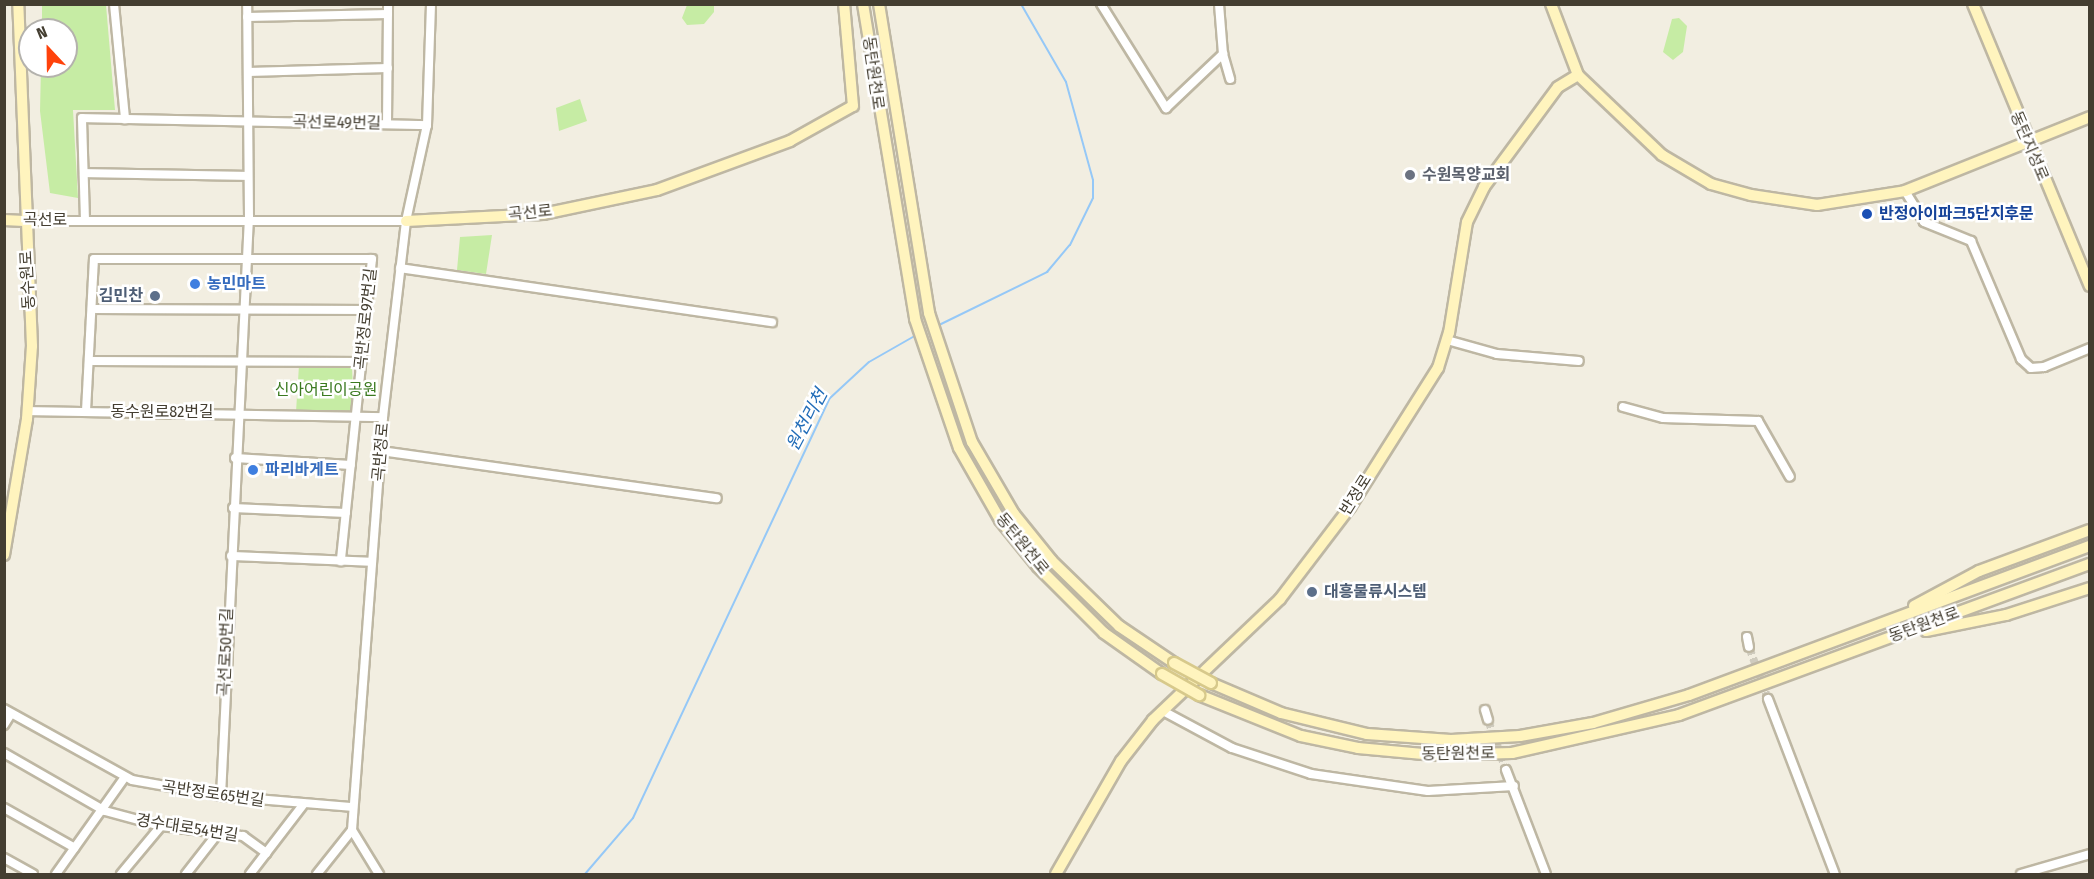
<!DOCTYPE html>
<html>
<head>
<meta charset="utf-8">
<style>
  body { margin:0 }
  #map { position:relative; width:2094px; height:879px; overflow:hidden; background:#f2eee1; font-family:"Fira Sans Condensed","Noto Sans KR",sans-serif }
  div>[style] { position:absolute }
  [style*='--x'] { left:calc(var(--x)*1px); top:calc(var(--y)*1px); width:calc(var(--w)*1px); rotate:calc(var(--a)*1deg) }
  .green>* { inset:0; background:#c6eca4 }
  .stream>* { height:2px; margin:-1px; padding:0 1px; transform-origin:1px; border-radius:1px; background:#95c8f7 }
  .street-tunnel>* { height:8px; margin-top:-4px; transform-origin:0; background:repeating-linear-gradient(90deg,#cfcbbe 0 8px,transparent 0 12px) }
  .roads { filter:drop-shadow(2px 0 #beb7a3) drop-shadow(-2px 0 #beb7a3) drop-shadow(0 2px #beb7a3) drop-shadow(0 -2px #beb7a3) }
  .street>* { height:8px; margin:-4px; padding:0 4px; transform-origin:4px; border-radius:4px; background:#fff }
  .secondary>* { height:10px; margin:-5px; padding:0 5px; transform-origin:5px; border-radius:5px; background:#fff4be }
  .bridges { filter:drop-shadow(2px 0 #d7c98b) drop-shadow(-2px 0 #d7c98b) drop-shadow(0 2px #d7c98b) drop-shadow(0 -2px #d7c98b) }
  .secondary-bridge>* { height:10px; margin:-5px; padding:0 5px; transform-origin:5px; border-radius:5px; background:#fff4be }
  .dots>* { width:16px; height:16px; translate:-50% -50%; box-sizing:border-box; border:3px solid #fff; border-radius:50% }
  span { translate:-50% -50%; white-space:nowrap; text-align:center; line-height:1.15; -webkit-text-stroke:5px #fff; paint-order:stroke }
  .street-label { font-size:16px; color:#443e31 }
  .worship-label { font-size:16px; color:#5b616d; font-weight:700 }
  .left { translate:0 -50%; text-align:left }
  .transit-label { font-size:16px; color:#164399; font-weight:700 }
  .shop-label { font-size:16px; color:#366cbe; font-weight:700 }
  .service-label { font-size:16px; color:#4e5e75; font-weight:700 }
  .right { translate:-100% -50%; text-align:right }
  .park-label { font-size:16px; color:#3b7a20 }
  .water-label { font-size:18px; color:#226db8; font-style:italic }
  .frame { position:absolute; inset:0; border:6px solid #443e31; pointer-events:none }
  .north { position:absolute; left:18px; top:18px; width:60px; height:60px; box-sizing:border-box; background:#fff; border:2px solid #b4b2ad; border-radius:50%; rotate:338deg; font-size:16px; font-weight:700; line-height:24px; text-align:center; color:#443e31 }
  .north::after { content:''; display:block; margin:auto; width:21px; height:27px; background:#ff420b; clip-path:polygon(50% 0,100% 100%,50% 72%,0 100%) }
</style>
</head>
<body>
<div id="map">
  <div class="green">
    <div style="clip-path:polygon(42px 5px,106px 5px,115px 110px,73px 110px,78px 198px,50px 193px,40px 111px,41px 66px,66px 66px,66px 30px,42px 30px)"></div>
    <div style="clip-path:polygon(687px 5px,714px 5px,714px 12px,704px 24px,687px 25px,682px 18px)"></div>
    <div style="clip-path:polygon(1679px 18px,1687px 26px,1683px 52px,1673px 60px,1663px 52px,1672px 19px)"></div>
    <div style="clip-path:polygon(580px 99px,587px 121px,559px 131px,556px 108px)"></div>
    <div style="clip-path:polygon(492px 235px,486px 274px,457px 270px,460px 237px)"></div>
    <div style="clip-path:polygon(299px 365px,352px 368px,354px 411px,296px 412px)"></div>
  </div>
  <div class="stream">
    <div style="--x:937;--y:326;--w:123;--a:-26.1"></div>
    <div style="--x:1047;--y:272;--w:35;--a:-50"></div>
    <div style="--x:1070;--y:245;--w:52;--a:-63.9"></div>
    <div style="--x:1093;--y:198;--w:18;--a:-90"></div>
    <div style="--x:1093;--y:180;--w:102;--a:-105.4"></div>
    <div style="--x:1066;--y:82;--w:90;--a:-120"></div>
    <div style="--x:585;--y:874;--w:74;--a:-49.4"></div>
    <div style="--x:633;--y:818;--w:463;--a:-64.9"></div>
    <div style="--x:829;--y:399;--w:54;--a:-42.8"></div>
    <div style="--x:869;--y:362;--w:56;--a:-29.7"></div>
  </div>
  <div class="street-tunnel">
    <div style="--x:1749;--y:647;--w:55;--a:69.9"></div>
    <div style="--x:1488;--y:720;--w:53;--a:70.2"></div>
  </div>
  <div class="roads">
    <div class="street">
      <div style="--x:114;--y:4;--w:116;--a:84.5"></div>
      <div style="--x:1101;--y:4;--w:123;--a:58"></div>
      <div style="--x:1166;--y:108;--w:79;--a:-43.5"></div>
      <div style="--x:1223;--y:54;--w:50;--a:-94.6"></div>
      <div style="--x:247;--y:17;--w:141;--a:-1.2"></div>
      <div style="--x:1223;--y:54;--w:26;--a:74"></div>
      <div style="--x:248;--y:72;--w:140;--a:-1.6"></div>
      <div style="--x:387;--y:124;--w:120;--a:-89.5"></div>
      <div style="--x:84;--y:173;--w:164;--a:1"></div>
      <div style="--x:1905;--y:191;--w:36;--a:58"></div>
      <div style="--x:1924;--y:222;--w:51;--a:22"></div>
      <div style="--x:1971;--y:241;--w:128;--a:67"></div>
      <div style="--x:2021;--y:359;--w:13;--a:42"></div>
      <div style="--x:2031;--y:368;--w:13;--a:-4"></div>
      <div style="--x:2044;--y:367;--w:50;--a:-22.4"></div>
      <div style="--x:85;--y:220;--w:102;--a:-91.7"></div>
      <div style="--x:82;--y:118;--w:345;--a:1.2"></div>
      <div style="--x:24;--y:221;--w:382;--a:0"></div>
      <div style="--x:400;--y:268;--w:376;--a:8.3"></div>
      <div style="--x:96;--y:309;--w:270;--a:0.2"></div>
      <div style="--x:1447;--y:340;--w:52;--a:15.6"></div>
      <div style="--x:1497;--y:354;--w:82;--a:4.9"></div>
      <div style="--x:93;--y:361;--w:268;--a:0.2"></div>
      <div style="--x:1623;--y:407;--w:41;--a:15.4"></div>
      <div style="--x:1663;--y:418;--w:95;--a:1.8"></div>
      <div style="--x:1758;--y:421;--w:64;--a:60.3"></div>
      <div style="--x:28;--y:411;--w:355;--a:1"></div>
      <div style="--x:86;--y:411;--w:152;--a:-87"></div>
      <div style="--x:94;--y:259;--w:278;--a:0"></div>
      <div style="--x:372;--y:259;--w:304;--a:95.9"></div>
      <div style="--x:381;--y:451;--w:339;--a:8"></div>
      <div style="--x:235;--y:458;--w:116;--a:3.5"></div>
      <div style="--x:233;--y:508;--w:113;--a:2.5"></div>
      <div style="--x:231;--y:556;--w:141;--a:2.4"></div>
      <div style="--x:1747;--y:637;--w:10;--a:79"></div>
      <div style="--x:1768;--y:699;--w:187;--a:69.1"></div>
      <div style="--x:4;--y:709;--w:146;--a:29"></div>
      <div style="--x:132;--y:780;--w:90;--a:10.2"></div>
      <div style="--x:221;--y:796;--w:130;--a:4.8"></div>
      <div style="--x:1485;--y:710;--w:10;--a:73"></div>
      <div style="--x:1163;--y:711;--w:78;--a:28.2"></div>
      <div style="--x:1232;--y:748;--w:83;--a:18.2"></div>
      <div style="--x:1311;--y:774;--w:118;--a:8.3"></div>
      <div style="--x:1428;--y:791;--w:86;--a:-3.3"></div>
      <div style="--x:4;--y:725;--w:13;--a:-58"></div>
      <div style="--x:4;--y:753;--w:116;--a:29.9"></div>
      <div style="--x:105;--y:811;--w:58;--a:15"></div>
      <div style="--x:161;--y:826;--w:83;--a:7"></div>
      <div style="--x:243;--y:836;--w:29;--a:36"></div>
      <div style="--x:1506;--y:770;--w:111;--a:69"></div>
      <div style="--x:221;--y:796;--w:580;--a:-87.23"></div>
      <div style="--x:249;--y:217;--w:213;--a:-90.5"></div>
      <div style="--x:4;--y:808;--w:81;--a:29.4"></div>
      <div style="--x:352;--y:830;--w:52;--a:58.5"></div>
      <div style="--x:4;--y:858;--w:33;--a:29"></div>
      <div style="--x:56;--y:874;--w:119;--a:-54.6"></div>
      <div style="--x:121;--y:874;--w:62;--a:-50.2"></div>
      <div style="--x:186;--y:874;--w:52;--a:-52"></div>
      <div style="--x:250;--y:874;--w:87;--a:-52.5"></div>
      <div style="--x:317;--y:874;--w:56;--a:-51.5"></div>
      <div style="--x:352;--y:830;--w:414;--a:-85.7"></div>
      <div style="--x:383;--y:417;--w:197;--a:-83.3"></div>
      <div style="--x:406;--y:221;--w:98;--a:-77.7"></div>
      <div style="--x:427;--y:125;--w:121;--a:-88.1"></div>
      <div style="--x:2021;--y:874;--w:72;--a:-16.2"></div>
    </div>
    <div class="secondary">
      <div style="--x:863;--y:4;--w:319;--a:80.6"></div>
      <div style="--x:915;--y:319;--w:136;--a:71.2"></div>
      <div style="--x:959;--y:448;--w:83;--a:60.3"></div>
      <div style="--x:1000;--y:520;--w:60;--a:51"></div>
      <div style="--x:1038;--y:567;--w:93;--a:45"></div>
      <div style="--x:1104;--y:633;--w:71;--a:35.3"></div>
      <div style="--x:879;--y:4;--w:313;--a:80.8"></div>
      <div style="--x:929;--y:313;--w:136;--a:71.6"></div>
      <div style="--x:972;--y:442;--w:83;--a:59.7"></div>
      <div style="--x:1014;--y:514;--w:60;--a:51"></div>
      <div style="--x:1052;--y:561;--w:93;--a:44.1"></div>
      <div style="--x:1119;--y:626;--w:66;--a:33.9"></div>
      <div style="--x:1551;--y:4;--w:76;--a:69.2"></div>
      <div style="--x:1578;--y:75;--w:116;--a:43.6"></div>
      <div style="--x:1662;--y:155;--w:57;--a:30.6"></div>
      <div style="--x:1711;--y:184;--w:41;--a:15.4"></div>
      <div style="--x:1751;--y:195;--w:67;--a:8.6"></div>
      <div style="--x:1817;--y:205;--w:89;--a:-9"></div>
      <div style="--x:1905;--y:191;--w:199;--a:-21.8"></div>
      <div style="--x:1973;--y:4;--w:305;--a:67.5"></div>
      <div style="--x:4;--y:220;--w:20;--a:3"></div>
      <div style="--x:406;--y:221;--w:137;--a:-2.9"></div>
      <div style="--x:543;--y:214;--w:116;--a:-11.9"></div>
      <div style="--x:657;--y:190;--w:142;--a:-20.2"></div>
      <div style="--x:790;--y:141;--w:72;--a:-29.1"></div>
      <div style="--x:853;--y:106;--w:102;--a:-95"></div>
      <div style="--x:4;--y:555;--w:138;--a:-80.4"></div>
      <div style="--x:27;--y:419;--w:73;--a:-86.1"></div>
      <div style="--x:32;--y:346;--w:342;--a:-92.3"></div>
      <div style="--x:1914;--y:606;--w:74;--a:-28.3"></div>
      <div style="--x:1979;--y:571;--w:118;--a:-20.3"></div>
      <div style="--x:1926;--y:631;--w:82;--a:-11.3"></div>
      <div style="--x:2006;--y:615;--w:88;--a:-17.8"></div>
      <div style="--x:1211;--y:683;--w:76;--a:23.2"></div>
      <div style="--x:1281;--y:713;--w:89;--a:13.7"></div>
      <div style="--x:1367;--y:734;--w:84;--a:4.1"></div>
      <div style="--x:1451;--y:740;--w:69;--a:-3.3"></div>
      <div style="--x:1520;--y:736;--w:74;--a:-10.1"></div>
      <div style="--x:1593;--y:723;--w:100;--a:-16.3"></div>
      <div style="--x:1689;--y:695;--w:428;--a:-20.4"></div>
      <div style="--x:1199;--y:695;--w:110;--a:21.9"></div>
      <div style="--x:1301;--y:736;--w:58;--a:11.9"></div>
      <div style="--x:1358;--y:748;--w:76;--a:5.3"></div>
      <div style="--x:1434;--y:755;--w:78;--a:-1.5"></div>
      <div style="--x:1512;--y:753;--w:171;--a:-12.8"></div>
      <div style="--x:1679;--y:715;--w:438;--a:-20.2"></div>
      <div style="--x:1056;--y:874;--w:130;--a:-60.1"></div>
      <div style="--x:1121;--y:761;--w:52;--a:-52"></div>
      <div style="--x:1153;--y:720;--w:175;--a:-43.6"></div>
      <div style="--x:1280;--y:599;--w:116;--a:-52.7"></div>
      <div style="--x:1350;--y:507;--w:165;--a:-57.7"></div>
      <div style="--x:1438;--y:368;--w:37;--a:-73"></div>
      <div style="--x:1449;--y:333;--w:112;--a:-80.8"></div>
      <div style="--x:1467;--y:222;--w:39;--a:-64"></div>
      <div style="--x:1484;--y:187;--w:124;--a:-53.5"></div>
      <div style="--x:1558;--y:87;--w:23;--a:-31"></div>
    </div>
  </div>
  <div class="bridges">
    <div class="secondary-bridge">
      <div style="--x:1174;--y:663;--w:42;--a:28.4"></div>
      <div style="--x:1162;--y:674;--w:43;--a:29.6"></div>
    </div>
  </div>
  <div class="dots">
    <div style="left:1410px;top:175px;background:#6b7280"></div>
    <div style="left:1867px;top:214px;background:#1a4fb4"></div>
    <div style="left:195px;top:284px;background:#3f7fe0"></div>
    <div style="left:155px;top:296px;background:#5c6f8a"></div>
    <div style="left:253px;top:470px;background:#3f7fe0"></div>
    <div style="left:1312px;top:592px;background:#5c6f8a"></div>
  </div>
  <div class="street-label">
    <span style="left:873px;top:73px;rotate:82deg">동탄원천로</span>
    <span style="left:337px;top:123px;rotate:1deg">곡선로49번길</span>
    <span style="left:2029px;top:146px;rotate:67deg">동탄지성로</span>
    <span style="left:530px;top:213px;rotate:-6deg">곡선로</span>
    <span style="left:45px;top:220px">곡선로</span>
    <span style="left:28px;top:280px;rotate:-93deg">동수원로</span>
    <span style="left:366px;top:319px;rotate:-84deg">곡반정로97번길</span>
    <span style="left:162px;top:412px">동수원로82번길</span>
    <span style="left:381px;top:452px;rotate:-85deg">곡반정로</span>
    <span style="left:1356px;top:495px;rotate:-58deg">반정로</span>
    <span style="left:1022px;top:544px;rotate:51deg">동탄원천로</span>
    <span style="left:1924px;top:625px;rotate:-20deg">동탄원천로</span>
    <span style="left:226px;top:652px;rotate:-88deg">곡선로50번길</span>
    <span style="left:1458px;top:754px;rotate:-1deg">동탄원천로</span>
    <span style="left:213px;top:794px;rotate:8deg">곡반정로65번길</span>
    <span style="left:187px;top:828px;rotate:9deg">경수대로54번길</span>
  </div>
  <div class="worship-label">
    <span class="left" style="left:1422px;top:175px">수원목양교회</span>
  </div>
  <div class="transit-label">
    <span class="left" style="left:1879px;top:214px">반정아이파크5단지후문</span>
  </div>
  <div class="shop-label">
    <span class="left" style="left:207px;top:284px">농민마트</span>
    <span class="left" style="left:265px;top:470px">파리바게트</span>
  </div>
  <div class="service-label">
    <span class="right" style="left:143px;top:296px">김민찬</span>
    <span class="left" style="left:1324px;top:592px">대흥물류시스템</span>
  </div>
  <div class="park-label">
    <span style="left:326px;top:390px">신아어린이공원</span>
  </div>
  <div class="water-label">
    <span style="left:807px;top:420px;rotate:-62deg">원천리천</span>
  </div>
  <div class="frame"></div>
  <div class="north">N</div>
</div>
</body>
</html>
